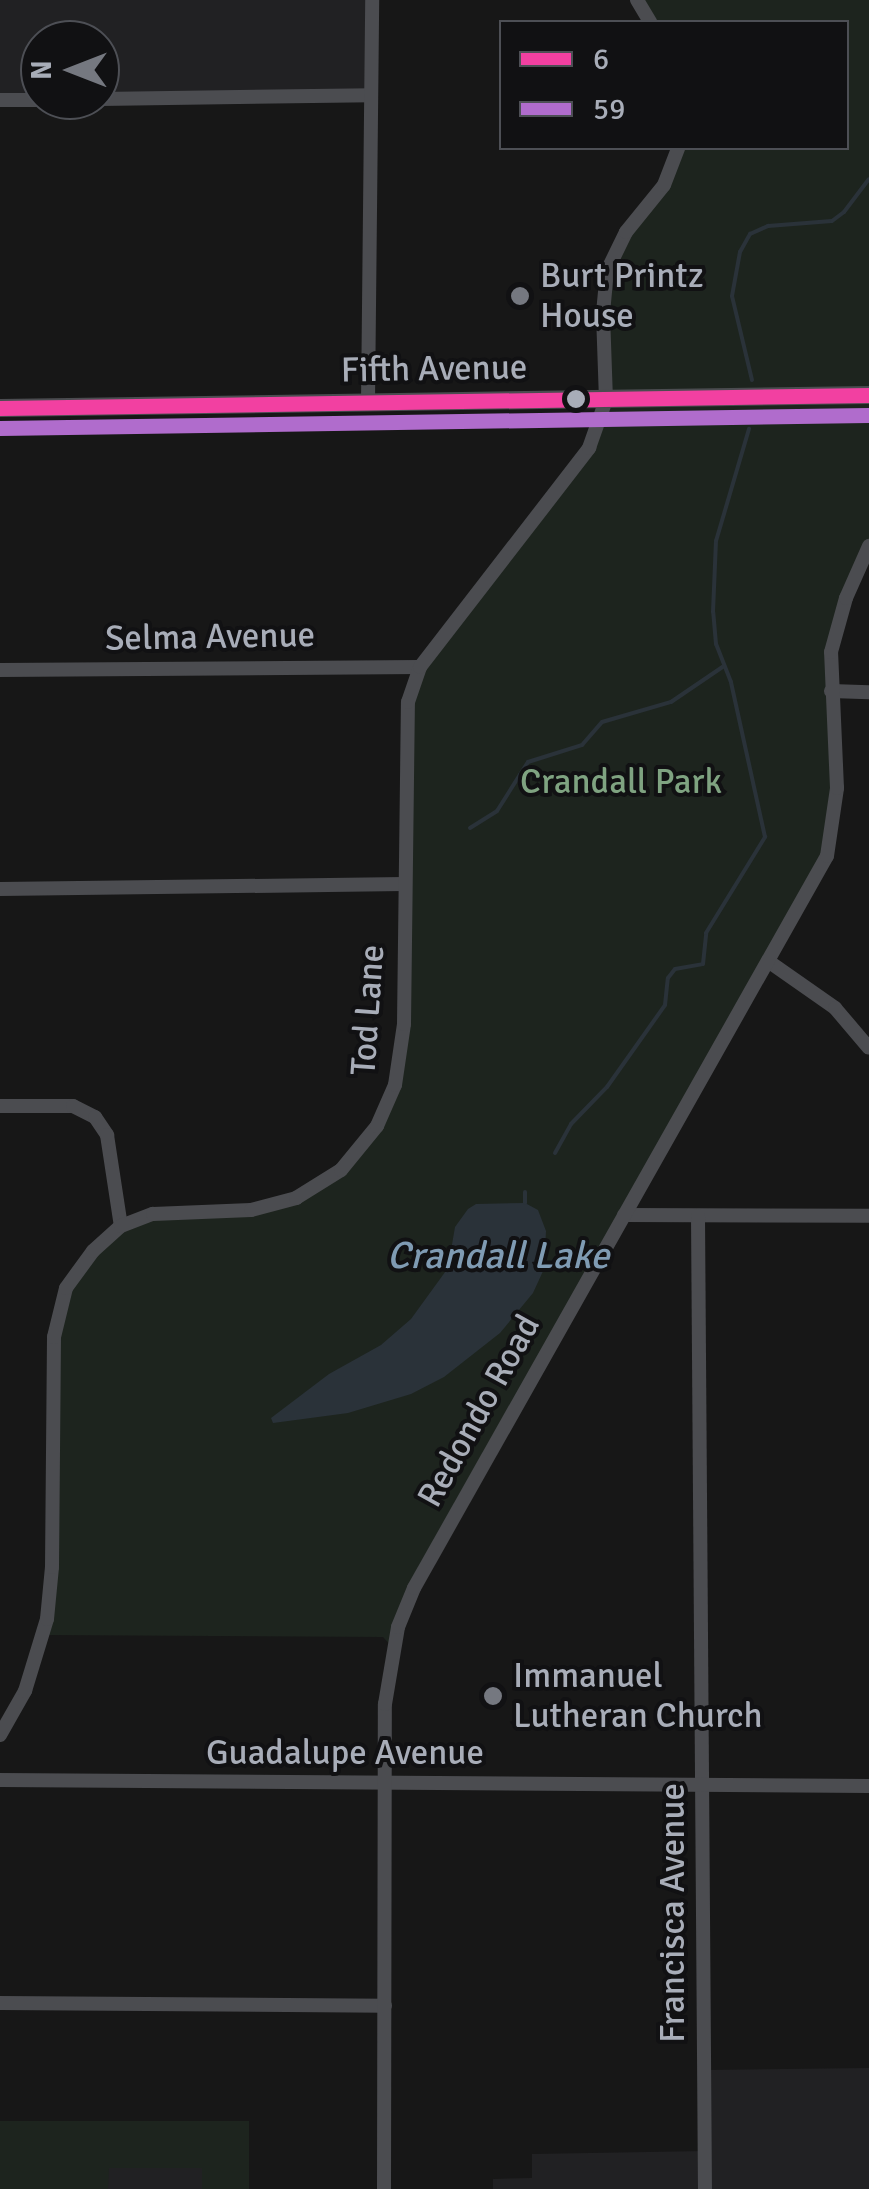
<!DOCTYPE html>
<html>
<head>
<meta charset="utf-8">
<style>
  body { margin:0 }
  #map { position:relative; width:869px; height:2189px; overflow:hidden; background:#171717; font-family:Signika,sans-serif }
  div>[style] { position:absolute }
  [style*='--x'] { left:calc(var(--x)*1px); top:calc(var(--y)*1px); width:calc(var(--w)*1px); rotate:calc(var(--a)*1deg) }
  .built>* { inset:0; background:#212123; transform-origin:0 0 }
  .green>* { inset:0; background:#1d241e }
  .water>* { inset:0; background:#2a3239 }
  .stream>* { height:4px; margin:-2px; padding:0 2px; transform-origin:2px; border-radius:2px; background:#2a3239 }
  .minor>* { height:14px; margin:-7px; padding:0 7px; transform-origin:7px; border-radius:7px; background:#4b4c50 }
  .tertiary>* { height:18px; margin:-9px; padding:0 9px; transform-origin:9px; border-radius:9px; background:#4b4c50 }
  .bus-1>* { height:15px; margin:-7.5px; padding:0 7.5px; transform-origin:7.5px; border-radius:7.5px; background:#f240a1 }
  .bus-2>* { height:15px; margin:-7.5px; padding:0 7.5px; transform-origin:7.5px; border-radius:7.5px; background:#b06ccc }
  .dots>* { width:28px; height:28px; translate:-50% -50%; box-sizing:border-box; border:5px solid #111113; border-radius:50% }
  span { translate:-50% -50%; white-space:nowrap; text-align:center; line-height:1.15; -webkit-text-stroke:8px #111113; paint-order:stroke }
  .poi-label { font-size:35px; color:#a8adb8 }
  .left { translate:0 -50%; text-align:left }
  .street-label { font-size:35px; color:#a8adb8 }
  .park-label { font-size:35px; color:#7fa381 }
  .water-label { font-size:38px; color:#7f9bb3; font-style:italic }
  .legend { position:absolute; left:499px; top:20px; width:350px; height:130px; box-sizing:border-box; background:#111113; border:2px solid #4d4f55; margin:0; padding:12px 18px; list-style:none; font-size:30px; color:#a8adb8 }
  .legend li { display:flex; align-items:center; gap:20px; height:50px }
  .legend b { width:50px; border:2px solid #4d4f55 }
  .north { position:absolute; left:20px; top:20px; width:100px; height:100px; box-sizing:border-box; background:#111113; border:2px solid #4d4f55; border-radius:50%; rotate:270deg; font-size:28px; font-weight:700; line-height:40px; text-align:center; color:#a8adb8 }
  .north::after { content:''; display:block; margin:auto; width:35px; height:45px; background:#757880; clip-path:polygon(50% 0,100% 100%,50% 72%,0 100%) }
</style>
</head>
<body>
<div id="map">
  <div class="built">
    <div style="clip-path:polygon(0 0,372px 0,371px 95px,100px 99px,100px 40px,40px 40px,40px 100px,0 100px)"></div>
    <div style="clip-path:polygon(869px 2068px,869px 2189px,493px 2189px,493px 2179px,532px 2178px,532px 2154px,705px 2151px,704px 2070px)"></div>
    <div style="left:108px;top:2168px;width:94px;height:21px"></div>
  </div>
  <div class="green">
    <div style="clip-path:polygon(637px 0,869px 0,869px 546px,839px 619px,832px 841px,414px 1588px,392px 1647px,383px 1637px,44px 1635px,54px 1337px,66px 1288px,121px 1226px,296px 1198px,365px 1144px,401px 1057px,405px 717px,420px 667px,599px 428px,607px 271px,657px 196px,678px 148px,846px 148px,846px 22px,650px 22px)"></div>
    <div style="clip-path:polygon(0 2121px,249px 2121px,249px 2189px,202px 2189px,202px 2168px,109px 2168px,108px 2189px,0 2189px)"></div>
  </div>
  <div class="water">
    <div style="clip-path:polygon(525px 1203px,538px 1210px,546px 1231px,544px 1269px,533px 1293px,500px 1333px,444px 1377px,411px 1394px,348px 1413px,273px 1423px,271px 1418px,329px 1374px,381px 1345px,411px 1319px,448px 1268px,455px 1227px,468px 1209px,476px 1204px)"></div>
  </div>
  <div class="stream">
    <div style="--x:752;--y:380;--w:86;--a:-103.4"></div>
    <div style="--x:732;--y:296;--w:45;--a:-79.7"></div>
    <div style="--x:740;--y:252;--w:21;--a:-61"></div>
    <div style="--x:750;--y:234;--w:20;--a:-24"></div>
    <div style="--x:768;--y:226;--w:64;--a:-4.5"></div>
    <div style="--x:832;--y:221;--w:15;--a:-37"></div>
    <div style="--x:844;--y:212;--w:41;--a:-52.9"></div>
    <div style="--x:470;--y:828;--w:32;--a:-32"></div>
    <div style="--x:497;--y:811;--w:58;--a:-57.7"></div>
    <div style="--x:528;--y:762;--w:57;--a:-17.5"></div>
    <div style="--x:582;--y:745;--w:30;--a:-49"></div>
    <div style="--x:602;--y:722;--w:72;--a:-16.2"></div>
    <div style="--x:671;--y:702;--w:64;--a:-34.2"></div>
    <div style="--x:555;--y:1153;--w:33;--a:-61"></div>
    <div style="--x:571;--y:1124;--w:52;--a:-45.8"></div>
    <div style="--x:607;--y:1087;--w:100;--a:-54.7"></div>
    <div style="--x:665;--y:1005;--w:27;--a:-84"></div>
    <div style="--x:668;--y:978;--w:11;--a:-52"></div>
    <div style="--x:675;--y:969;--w:28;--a:-10"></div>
    <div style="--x:703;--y:964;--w:31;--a:-84"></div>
    <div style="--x:706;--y:933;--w:113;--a:-58.4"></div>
    <div style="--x:765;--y:837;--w:159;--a:-102.4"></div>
    <div style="--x:731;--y:682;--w:41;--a:-111.5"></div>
    <div style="--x:716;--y:644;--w:32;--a:-95"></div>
    <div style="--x:713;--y:612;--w:71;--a:-87.6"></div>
    <div style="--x:716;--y:541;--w:117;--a:-73.6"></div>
    <div style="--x:525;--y:1203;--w:11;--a:-90"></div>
  </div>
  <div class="minor">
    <div style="--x:637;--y:0;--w:26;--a:59"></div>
    <div style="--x:100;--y:99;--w:271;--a:-0.8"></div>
    <div style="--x:0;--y:100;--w:40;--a:0"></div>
    <div style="--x:368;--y:402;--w:402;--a:-89.4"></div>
    <div style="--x:0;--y:670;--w:420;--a:-0.4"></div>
    <div style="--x:831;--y:691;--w:38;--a:2"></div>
    <div style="--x:0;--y:889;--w:404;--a:-0.7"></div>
    <div style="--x:768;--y:961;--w:82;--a:35"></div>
    <div style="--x:835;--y:1008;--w:52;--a:49.6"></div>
    <div style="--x:0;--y:1106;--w:73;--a:0"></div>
    <div style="--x:73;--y:1106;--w:25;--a:27"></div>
    <div style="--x:95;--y:1117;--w:22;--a:56"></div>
    <div style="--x:107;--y:1135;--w:92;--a:81.3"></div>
    <div style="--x:624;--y:1215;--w:245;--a:0.2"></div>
    <div style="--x:698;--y:1216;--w:973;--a:89.59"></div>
    <div style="--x:0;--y:1735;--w:51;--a:-60.4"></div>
    <div style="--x:25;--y:1691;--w:75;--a:-73"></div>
    <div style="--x:47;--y:1619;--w:52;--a:-84.5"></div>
    <div style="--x:52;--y:1567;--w:230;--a:-89.5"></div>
    <div style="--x:54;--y:1337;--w:50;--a:-76.2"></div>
    <div style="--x:66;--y:1288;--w:46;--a:-53.9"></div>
    <div style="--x:93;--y:1251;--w:38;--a:-42"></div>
    <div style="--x:121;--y:1226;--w:34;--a:-21"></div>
    <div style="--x:153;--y:1214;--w:98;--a:-2.3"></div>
    <div style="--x:251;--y:1210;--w:47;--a:-14.9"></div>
    <div style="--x:296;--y:1198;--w:53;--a:-31.9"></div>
    <div style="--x:341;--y:1170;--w:57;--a:-50.7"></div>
    <div style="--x:377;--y:1126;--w:45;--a:-66.3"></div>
    <div style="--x:395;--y:1085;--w:62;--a:-81.6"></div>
    <div style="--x:404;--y:1024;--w:322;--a:-89.3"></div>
    <div style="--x:408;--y:702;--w:37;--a:-71"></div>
    <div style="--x:420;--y:667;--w:277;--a:-52.3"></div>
    <div style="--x:589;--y:448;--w:51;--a:-70.5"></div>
    <div style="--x:606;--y:400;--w:87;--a:-92"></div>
    <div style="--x:603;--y:313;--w:42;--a:-84.6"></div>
    <div style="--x:607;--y:271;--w:43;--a:-64"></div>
    <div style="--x:626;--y:232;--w:60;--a:-51"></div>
    <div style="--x:664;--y:185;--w:40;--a:-69"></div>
    <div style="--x:0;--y:1780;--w:869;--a:0.4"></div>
    <div style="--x:0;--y:2003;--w:385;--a:0.4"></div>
    <div style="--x:384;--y:2189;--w:485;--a:-89.9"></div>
    <div style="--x:385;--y:1704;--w:78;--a:-80.4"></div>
    <div style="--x:398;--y:1627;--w:42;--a:-67.7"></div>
    <div style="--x:414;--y:1588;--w:840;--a:-60.57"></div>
    <div style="--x:827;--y:856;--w:69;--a:-81.6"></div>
    <div style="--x:837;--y:788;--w:136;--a:-92.5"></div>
    <div style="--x:831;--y:652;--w:56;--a:-74.5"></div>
    <div style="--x:846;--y:598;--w:57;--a:-66.1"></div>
  </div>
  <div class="tertiary">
    <div style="--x:0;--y:408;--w:869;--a:-0.86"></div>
  </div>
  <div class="bus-1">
    <div style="--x:0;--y:408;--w:869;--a:-0.86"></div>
  </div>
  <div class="bus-2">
    <div style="--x:0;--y:428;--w:869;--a:-0.86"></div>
  </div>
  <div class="dots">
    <div style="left:520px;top:296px;background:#757880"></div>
    <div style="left:576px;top:399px;background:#a8adb8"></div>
    <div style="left:493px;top:1696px;background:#757880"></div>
  </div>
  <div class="poi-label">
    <span class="left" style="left:540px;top:296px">Burt Printz<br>House</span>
    <span class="left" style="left:513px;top:1696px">Immanuel<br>Lutheran Church</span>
  </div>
  <div class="street-label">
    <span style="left:434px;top:369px;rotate:-1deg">Fifth Avenue</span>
    <span style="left:210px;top:637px;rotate:-1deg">Selma Avenue</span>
    <span style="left:368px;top:1010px;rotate:-86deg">Tod Lane</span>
    <span style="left:479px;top:1411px;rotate:-61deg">Redondo Road</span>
    <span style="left:345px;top:1753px">Guadalupe Avenue</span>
    <span style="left:673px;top:1913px;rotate:-90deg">Francisca Avenue</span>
  </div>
  <div class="park-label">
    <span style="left:621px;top:782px">Crandall Park</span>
  </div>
  <div class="water-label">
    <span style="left:498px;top:1256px">Crandall Lake</span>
  </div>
  <ul class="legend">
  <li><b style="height:12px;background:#f240a1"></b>6</li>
  <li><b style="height:12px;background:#b06ccc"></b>59</li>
  </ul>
  <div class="north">N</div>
</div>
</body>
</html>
